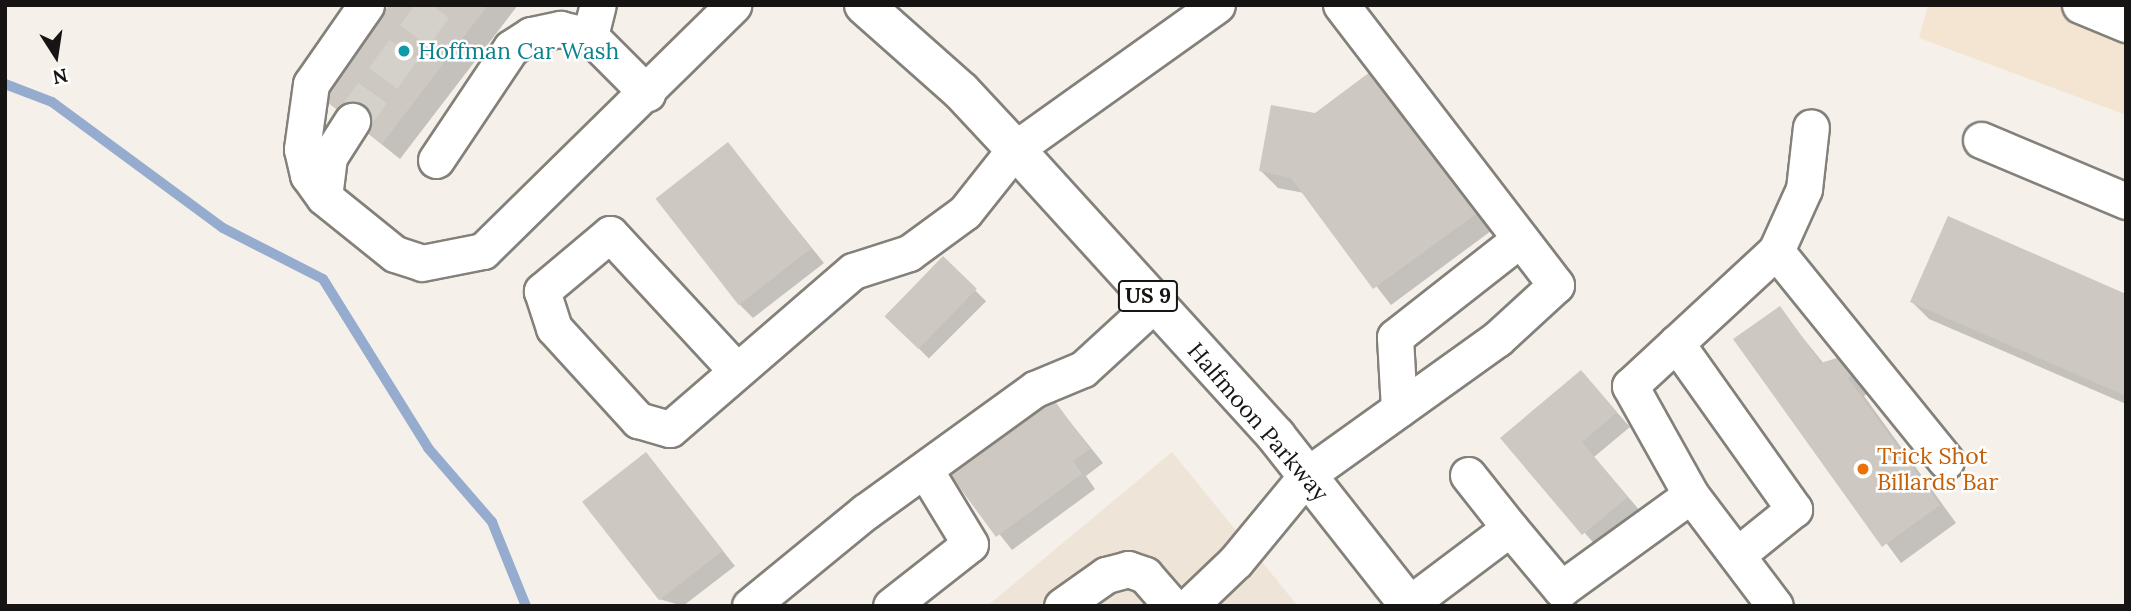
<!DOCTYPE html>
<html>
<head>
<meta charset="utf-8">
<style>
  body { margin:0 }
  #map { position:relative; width:2131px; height:611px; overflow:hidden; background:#f5f1ea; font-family:Lora,serif }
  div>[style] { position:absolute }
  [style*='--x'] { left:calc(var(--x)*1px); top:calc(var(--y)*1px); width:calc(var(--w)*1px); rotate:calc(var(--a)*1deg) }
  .built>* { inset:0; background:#eee5d8 }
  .education>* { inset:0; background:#f4e5d2 }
  .shadow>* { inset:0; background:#0003; transform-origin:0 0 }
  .stream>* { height:10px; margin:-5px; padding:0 5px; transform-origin:5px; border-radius:5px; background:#96accf }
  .building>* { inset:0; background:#cdc9c2; transform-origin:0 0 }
  .minor-tunnel>* { height:35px; margin-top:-17.5px; transform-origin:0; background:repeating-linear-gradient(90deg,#d4d0ca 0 35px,transparent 0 53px) }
  .roads { filter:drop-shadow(2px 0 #84807a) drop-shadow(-2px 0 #84807a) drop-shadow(0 2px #84807a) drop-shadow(0 -2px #84807a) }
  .minor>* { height:35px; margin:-17.5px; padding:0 17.5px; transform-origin:17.5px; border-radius:17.5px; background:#fff }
  .major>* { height:38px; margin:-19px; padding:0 19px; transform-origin:19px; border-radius:19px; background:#fff }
  .dots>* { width:19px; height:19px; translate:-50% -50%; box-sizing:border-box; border:4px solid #fff; border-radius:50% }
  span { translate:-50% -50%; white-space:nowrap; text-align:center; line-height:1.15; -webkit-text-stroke:5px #fff; paint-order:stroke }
  .shield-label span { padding:2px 5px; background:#fff; border:2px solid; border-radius:5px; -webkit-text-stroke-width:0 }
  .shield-label { font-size:21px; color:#171513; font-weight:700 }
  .culture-label { font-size:23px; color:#0d838f }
  .left { translate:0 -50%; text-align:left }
  .street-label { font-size:23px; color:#171513 }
  .food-label { font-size:23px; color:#c56008 }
  .frame { position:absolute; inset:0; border:7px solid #171513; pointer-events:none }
  .north { position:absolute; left:21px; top:21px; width:70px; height:70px; -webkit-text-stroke:5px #fff; paint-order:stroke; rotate:168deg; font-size:19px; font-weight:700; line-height:28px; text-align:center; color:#171513 }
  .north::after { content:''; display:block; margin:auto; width:24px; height:32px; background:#171513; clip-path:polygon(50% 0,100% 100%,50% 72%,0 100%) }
</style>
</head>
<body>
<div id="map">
  <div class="built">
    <div style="clip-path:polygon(1172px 452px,1298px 606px,987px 606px)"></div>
  </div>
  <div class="education">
    <div style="clip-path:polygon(1928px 5px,2126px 5px,2126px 115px,1919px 38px)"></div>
  </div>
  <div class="shadow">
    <div style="clip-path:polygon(391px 5px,518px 5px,400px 159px,321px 96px)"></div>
    <div style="clip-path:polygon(1370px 74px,1491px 231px,1391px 305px,1304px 193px,1278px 188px,1261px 171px,1315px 115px)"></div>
    <div style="clip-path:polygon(728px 144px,824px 263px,753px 318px,739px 304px)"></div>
    <div style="left:943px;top:258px;width:61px;height:81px;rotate:45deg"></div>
    <div style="clip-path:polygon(2126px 296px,2126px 404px,1929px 319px,1912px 302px)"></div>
    <div style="clip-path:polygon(1779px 308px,1824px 364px,1863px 374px,1874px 389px,1864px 396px,1956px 523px,1901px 563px,1736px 339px)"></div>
    <div style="clip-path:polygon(1581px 372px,1630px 427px,1594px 457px,1641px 512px,1598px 548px,1502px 439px)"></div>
    <div style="clip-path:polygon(1054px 402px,1103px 463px,1086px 476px,1095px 489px,1012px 550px,948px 469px)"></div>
    <div style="clip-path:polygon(645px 454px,735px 566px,683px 606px,659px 599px,584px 502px)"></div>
  </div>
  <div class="stream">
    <div style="--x:5;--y:84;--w:50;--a:21"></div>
    <div style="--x:52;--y:102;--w:212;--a:36.4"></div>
    <div style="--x:223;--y:228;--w:112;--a:27"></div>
    <div style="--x:323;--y:279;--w:199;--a:58.1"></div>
    <div style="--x:428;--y:448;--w:98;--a:49.1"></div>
    <div style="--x:492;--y:522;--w:91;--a:68"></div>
  </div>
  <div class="building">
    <div style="clip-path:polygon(389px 5px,488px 5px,382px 144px,319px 96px)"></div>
    <div style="clip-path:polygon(1370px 72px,1476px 214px,1373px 289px,1291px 178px,1259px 171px,1271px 105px,1315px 113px)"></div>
    <div style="left:728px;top:142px;width:135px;height:92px;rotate:52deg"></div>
    <div style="clip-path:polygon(1948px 216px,2126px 294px,2126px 396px,1910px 302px)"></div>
    <div style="left:943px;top:256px;width:47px;height:84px;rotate:44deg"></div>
    <div style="clip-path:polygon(1780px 306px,1821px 363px,1846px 355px,1858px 371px,1848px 378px,1940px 505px,1882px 547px,1733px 339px)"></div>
    <div style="clip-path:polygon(1581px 370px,1617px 412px,1582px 442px,1628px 497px,1582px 535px,1500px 438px)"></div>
    <div style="clip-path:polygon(1054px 400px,1090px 449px,1073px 461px,1082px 474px,996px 537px,946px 469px,1013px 420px,1018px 427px)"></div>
    <div style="left:646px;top:452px;width:125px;height:81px;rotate:52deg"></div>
  </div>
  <div class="minor-tunnel">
    <div style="--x:352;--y:121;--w:143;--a:-54.1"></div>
  </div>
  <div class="roads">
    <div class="minor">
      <div style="--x:366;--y:5;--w:96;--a:124.8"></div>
      <div style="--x:311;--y:84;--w:66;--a:97.9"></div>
      <div style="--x:302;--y:149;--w:27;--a:77"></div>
      <div style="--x:308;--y:175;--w:27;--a:54"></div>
      <div style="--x:324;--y:197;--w:91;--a:38.8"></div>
      <div style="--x:395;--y:254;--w:28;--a:18"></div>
      <div style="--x:422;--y:263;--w:62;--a:-11.1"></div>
      <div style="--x:483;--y:251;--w:351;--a:-44.5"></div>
      <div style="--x:2080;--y:5;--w:50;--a:22.4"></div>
      <div style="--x:590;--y:36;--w:32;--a:-76"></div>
      <div style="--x:1981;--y:140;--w:157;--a:22.8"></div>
      <div style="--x:436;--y:160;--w:135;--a:-56.2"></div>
      <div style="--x:511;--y:48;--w:24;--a:-33"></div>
      <div style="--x:531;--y:35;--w:30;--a:-12"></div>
      <div style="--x:560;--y:29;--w:31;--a:13"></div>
      <div style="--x:590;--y:36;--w:81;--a:45"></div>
      <div style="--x:324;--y:197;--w:40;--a:-82.9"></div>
      <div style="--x:329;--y:157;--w:43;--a:-57.4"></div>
      <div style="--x:1776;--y:251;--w:270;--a:51"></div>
      <div style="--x:1676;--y:343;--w:204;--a:54.6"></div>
      <div style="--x:1794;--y:509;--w:73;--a:141.1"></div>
      <div style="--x:735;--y:369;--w:184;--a:-132.8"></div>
      <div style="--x:610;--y:234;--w:89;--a:140"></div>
      <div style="--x:542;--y:291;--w:39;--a:72"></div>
      <div style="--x:554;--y:328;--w:125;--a:47.6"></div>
      <div style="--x:638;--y:420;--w:33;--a:16"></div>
      <div style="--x:670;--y:429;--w:242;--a:-40.8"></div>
      <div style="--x:853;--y:271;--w:59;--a:-17.8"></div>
      <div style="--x:909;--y:253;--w:69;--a:-36.2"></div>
      <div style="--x:965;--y:212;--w:80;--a:-51.6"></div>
      <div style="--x:1015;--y:149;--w:248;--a:-35.5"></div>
      <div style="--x:1399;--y:409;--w:72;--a:-93.2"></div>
      <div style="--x:1395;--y:337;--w:159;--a:-38.1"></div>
      <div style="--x:1468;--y:475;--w:68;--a:51.6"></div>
      <div style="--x:1691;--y:495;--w:125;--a:-119.2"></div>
      <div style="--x:1630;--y:386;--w:199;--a:-42.8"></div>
      <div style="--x:1776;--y:251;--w:68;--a:-65.7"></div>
      <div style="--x:1804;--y:189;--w:62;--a:-83.6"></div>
      <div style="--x:1409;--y:604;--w:126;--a:-37"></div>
      <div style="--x:1510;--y:528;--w:80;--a:50.1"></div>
      <div style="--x:1561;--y:589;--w:160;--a:-35.9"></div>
      <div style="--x:1691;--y:495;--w:139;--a:52.9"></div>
      <div style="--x:750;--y:606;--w:149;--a:-39.3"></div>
      <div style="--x:865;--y:512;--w:210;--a:-35.9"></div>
      <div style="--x:1035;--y:389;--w:52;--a:-22.6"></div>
      <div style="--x:1083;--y:369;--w:98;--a:-42.5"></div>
      <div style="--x:891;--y:606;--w:100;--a:-38.1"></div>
      <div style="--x:970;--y:544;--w:87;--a:-121.3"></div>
      <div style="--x:1062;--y:606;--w:54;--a:-35.2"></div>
      <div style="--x:1106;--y:575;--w:23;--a:-15"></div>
      <div style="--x:1128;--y:569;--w:18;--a:19"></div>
      <div style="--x:1145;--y:575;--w:41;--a:48.9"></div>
      <div style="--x:1189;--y:606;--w:65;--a:-43.8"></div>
      <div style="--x:1236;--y:561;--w:112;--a:-50.5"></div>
      <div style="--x:1307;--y:475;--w:234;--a:-35.6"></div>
      <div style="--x:1497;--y:339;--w:80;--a:-42.5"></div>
      <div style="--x:1556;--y:285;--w:353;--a:-127.5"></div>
    </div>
    <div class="major">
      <div style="--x:864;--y:5;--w:130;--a:41.6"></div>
      <div style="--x:961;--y:91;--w:79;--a:47"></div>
      <div style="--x:1015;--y:149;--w:388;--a:47.7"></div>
      <div style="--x:1276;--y:436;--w:216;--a:51.8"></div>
    </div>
  </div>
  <div class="dots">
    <div style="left:404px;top:51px;background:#0f9aa8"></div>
    <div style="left:1863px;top:469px;background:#e8710a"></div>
  </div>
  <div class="shield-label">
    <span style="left:1148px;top:296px">US 9</span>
  </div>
  <div class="culture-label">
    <span class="left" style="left:418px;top:51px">Hoffman Car Wash</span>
  </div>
  <div class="street-label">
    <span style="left:1258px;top:422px;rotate:49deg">Halfmoon Parkway</span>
  </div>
  <div class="food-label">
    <span class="left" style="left:1877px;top:469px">Trick Shot<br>Billards Bar</span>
  </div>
  <div class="frame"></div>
  <div class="north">N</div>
</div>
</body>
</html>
